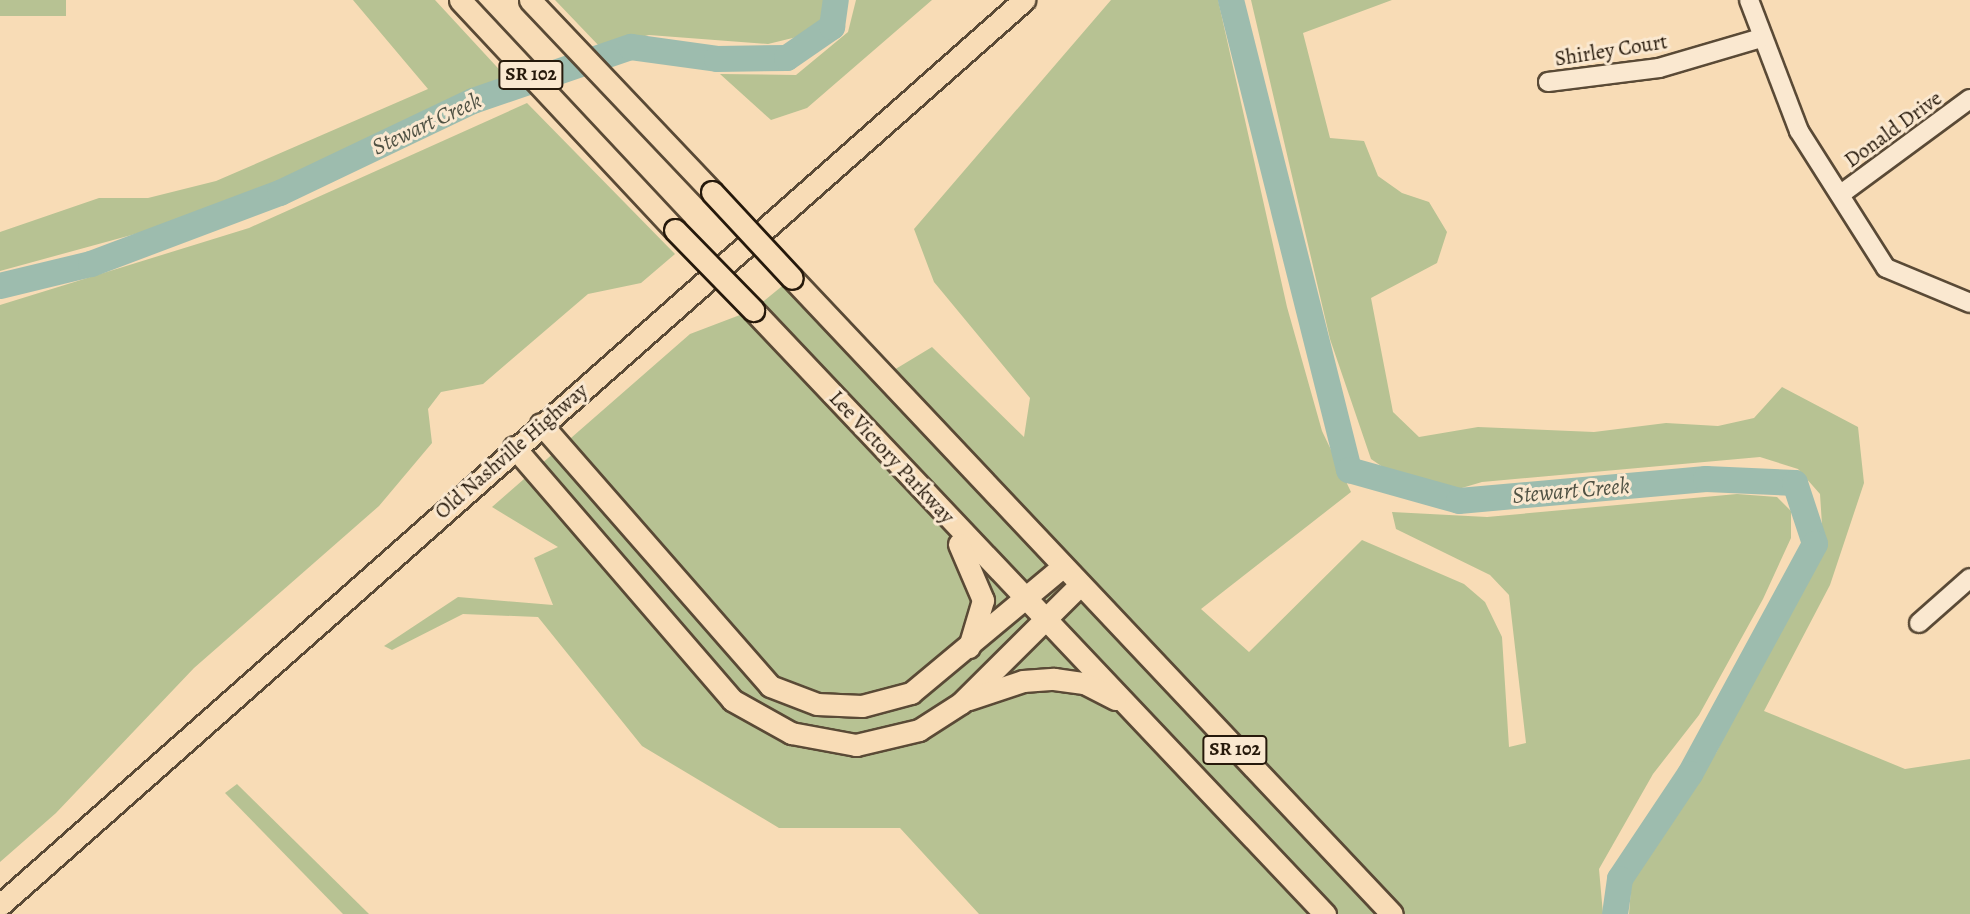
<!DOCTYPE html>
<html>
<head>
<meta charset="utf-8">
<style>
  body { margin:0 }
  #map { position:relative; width:1970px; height:914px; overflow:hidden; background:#f8dcb6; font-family:Alegreya,serif }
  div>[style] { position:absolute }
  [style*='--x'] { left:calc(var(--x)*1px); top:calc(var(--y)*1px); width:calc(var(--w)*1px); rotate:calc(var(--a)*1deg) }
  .green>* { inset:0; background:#b7c293; transform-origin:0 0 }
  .river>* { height:26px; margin:-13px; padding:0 13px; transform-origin:13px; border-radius:13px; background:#9dbcae }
  .roads { filter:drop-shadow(2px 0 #5a4a36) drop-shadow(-2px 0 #5a4a36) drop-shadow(0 2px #5a4a36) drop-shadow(0 -2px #5a4a36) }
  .minor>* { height:18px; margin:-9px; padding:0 9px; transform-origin:9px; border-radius:9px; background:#fae8d0 }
  .major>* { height:21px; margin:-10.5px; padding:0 10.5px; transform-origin:10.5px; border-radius:10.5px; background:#f8dcb6 }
  .bridges { filter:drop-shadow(2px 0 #26190b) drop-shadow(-2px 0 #26190b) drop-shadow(0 2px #26190b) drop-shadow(0 -2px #26190b) }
  .major-bridge>* { height:21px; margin:-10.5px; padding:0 10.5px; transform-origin:10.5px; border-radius:10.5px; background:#f8dcb6 }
  span { translate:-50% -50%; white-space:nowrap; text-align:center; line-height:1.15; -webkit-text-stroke:6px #fae8d0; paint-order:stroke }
  .shield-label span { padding:2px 5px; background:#fae8d0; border:2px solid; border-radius:5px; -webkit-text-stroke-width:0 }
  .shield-label { font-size:19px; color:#26190b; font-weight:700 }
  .street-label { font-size:21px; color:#26190b }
  .water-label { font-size:23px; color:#505244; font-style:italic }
</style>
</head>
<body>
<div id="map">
  <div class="green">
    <div style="left:0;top:0;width:66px;height:16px"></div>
    <div style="clip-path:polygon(353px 0,435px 0,508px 79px,373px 135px,291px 178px,168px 225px,0 271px,0 232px,99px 198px,148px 198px,216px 181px,428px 89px)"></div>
    <div style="clip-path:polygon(555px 0,829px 0,827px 14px,805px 35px,768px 44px,649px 35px,600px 47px)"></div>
    <div style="clip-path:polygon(856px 0,932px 0,807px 108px,771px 120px,720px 74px,796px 75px,848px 32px)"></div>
    <div style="clip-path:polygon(1111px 0,1218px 0,1287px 307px,1322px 431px,1351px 492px,1201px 609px,1249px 652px,1362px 540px,1464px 584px,1485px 602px,1502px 637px,1509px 747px,1526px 743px,1509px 595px,1490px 575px,1396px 529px,1392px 512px,1487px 517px,1737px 494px,1777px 497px,1791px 511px,1791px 538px,1763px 599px,1699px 715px,1653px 774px,1599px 869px,1603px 914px,979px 914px,900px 828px,779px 828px,642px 746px,538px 617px,463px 614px,392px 650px,384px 646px,458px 597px,553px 605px,534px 558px,558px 547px,492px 507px,690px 334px,753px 310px,792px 278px,884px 376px,932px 347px,1024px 437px,1030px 398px,934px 282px,914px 229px)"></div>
    <div style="clip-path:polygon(1251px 0,1392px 0,1303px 33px,1330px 138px,1364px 141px,1378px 176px,1402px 193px,1429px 202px,1447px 232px,1437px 263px,1371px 298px,1393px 412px,1419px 437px,1478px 427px,1594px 432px,1666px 423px,1718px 426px,1754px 418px,1782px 387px,1858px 427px,1864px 483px,1830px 585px,1764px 711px,1905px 769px,1970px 759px,1970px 914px,1629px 914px,1632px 875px,1716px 753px,1823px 540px,1820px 494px,1798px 469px,1760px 457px,1482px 482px,1455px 490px,1399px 478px,1371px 459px,1330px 339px)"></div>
    <div style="clip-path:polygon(527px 103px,675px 254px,641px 283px,588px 294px,483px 384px,441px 392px,428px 409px,432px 443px,379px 506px,194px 668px,56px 813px,0 862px,0 305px,249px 228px)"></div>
    <div style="clip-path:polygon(237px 784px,369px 914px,343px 914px,225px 793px)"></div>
  </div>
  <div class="river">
    <div style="--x:1231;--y:0;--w:485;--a:75.9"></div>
    <div style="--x:1349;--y:470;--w:114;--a:15.7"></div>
    <div style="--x:1459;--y:501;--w:248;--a:-5.1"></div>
    <div style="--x:1706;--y:479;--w:89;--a:2.6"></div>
    <div style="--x:1795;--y:483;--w:64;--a:71.8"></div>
    <div style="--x:1815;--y:544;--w:262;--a:118.5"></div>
    <div style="--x:1690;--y:774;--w:126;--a:123.7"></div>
    <div style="--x:1620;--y:879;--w:35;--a:98"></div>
    <div style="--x:0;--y:286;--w:94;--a:-13.6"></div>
    <div style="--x:91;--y:264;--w:202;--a:-20.6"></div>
    <div style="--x:280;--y:193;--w:214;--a:-25.5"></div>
    <div style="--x:473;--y:101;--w:167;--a:-18.9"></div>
    <div style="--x:631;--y:47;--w:87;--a:7.9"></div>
    <div style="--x:717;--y:59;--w:70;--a:-0.8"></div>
    <div style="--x:787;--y:58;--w:55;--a:-34.6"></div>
    <div style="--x:832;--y:27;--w:27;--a:-82"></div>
  </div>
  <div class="roads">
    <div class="minor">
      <div style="--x:1749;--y:0;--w:140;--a:69.1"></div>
      <div style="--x:1799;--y:131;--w:162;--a:57.6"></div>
      <div style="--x:1886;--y:268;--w:91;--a:22.6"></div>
      <div style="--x:1548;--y:82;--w:112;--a:-7.2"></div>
      <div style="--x:1659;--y:68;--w:106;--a:-16.4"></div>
      <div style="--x:1841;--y:194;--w:160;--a:-36.4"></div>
      <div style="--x:1919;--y:623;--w:68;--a:-41.4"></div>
    </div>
    <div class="major">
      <div style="--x:460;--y:0;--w:315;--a:46.9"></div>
      <div style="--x:530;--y:0;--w:265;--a:46.5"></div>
      <div style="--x:792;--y:278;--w:874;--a:46.67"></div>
      <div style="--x:753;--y:310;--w:832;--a:46.56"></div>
      <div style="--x:541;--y:424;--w:348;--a:48.8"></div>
      <div style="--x:770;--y:686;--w:50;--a:21"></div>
      <div style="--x:817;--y:704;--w:45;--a:2.5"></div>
      <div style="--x:862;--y:706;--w:51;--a:-14.9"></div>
      <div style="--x:911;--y:693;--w:197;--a:-39.8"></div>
      <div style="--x:514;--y:447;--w:334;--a:49.2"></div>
      <div style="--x:732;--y:700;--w:68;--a:29.2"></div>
      <div style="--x:791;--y:733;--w:66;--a:10.5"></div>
      <div style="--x:856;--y:745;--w:65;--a:-13.4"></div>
      <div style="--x:919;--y:730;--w:50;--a:-32.7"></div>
      <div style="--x:961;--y:703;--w:166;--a:-44.8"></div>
      <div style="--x:959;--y:544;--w:61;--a:66.8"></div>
      <div style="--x:983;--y:600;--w:49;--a:106.6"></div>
      <div style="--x:969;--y:699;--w:57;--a:-18.4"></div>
      <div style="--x:1023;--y:681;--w:31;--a:-4"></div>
      <div style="--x:1054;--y:679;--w:30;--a:8"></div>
      <div style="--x:1084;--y:683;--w:35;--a:27"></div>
      <div style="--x:0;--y:905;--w:1367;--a:-41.47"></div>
    </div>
  </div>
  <div class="bridges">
    <div class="major-bridge">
      <div style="--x:712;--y:192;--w:117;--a:47.1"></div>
      <div style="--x:675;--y:230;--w:112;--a:45.7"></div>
    </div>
  </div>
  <div class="shield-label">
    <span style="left:531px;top:75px">SR 102</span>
    <span style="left:1235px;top:750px">SR 102</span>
  </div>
  <div class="street-label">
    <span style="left:1611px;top:50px;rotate:-9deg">Shirley Court</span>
    <span style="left:1893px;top:129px;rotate:-36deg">Donald Drive</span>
    <span style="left:511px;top:451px;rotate:-41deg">Old Nashville Highway</span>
    <span style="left:892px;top:457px;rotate:47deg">Lee Victory Parkway</span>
  </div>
  <div class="water-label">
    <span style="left:427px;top:124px;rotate:-25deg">Stewart Creek</span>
    <span style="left:1571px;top:491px;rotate:-5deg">Stewart Creek</span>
  </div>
</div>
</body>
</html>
